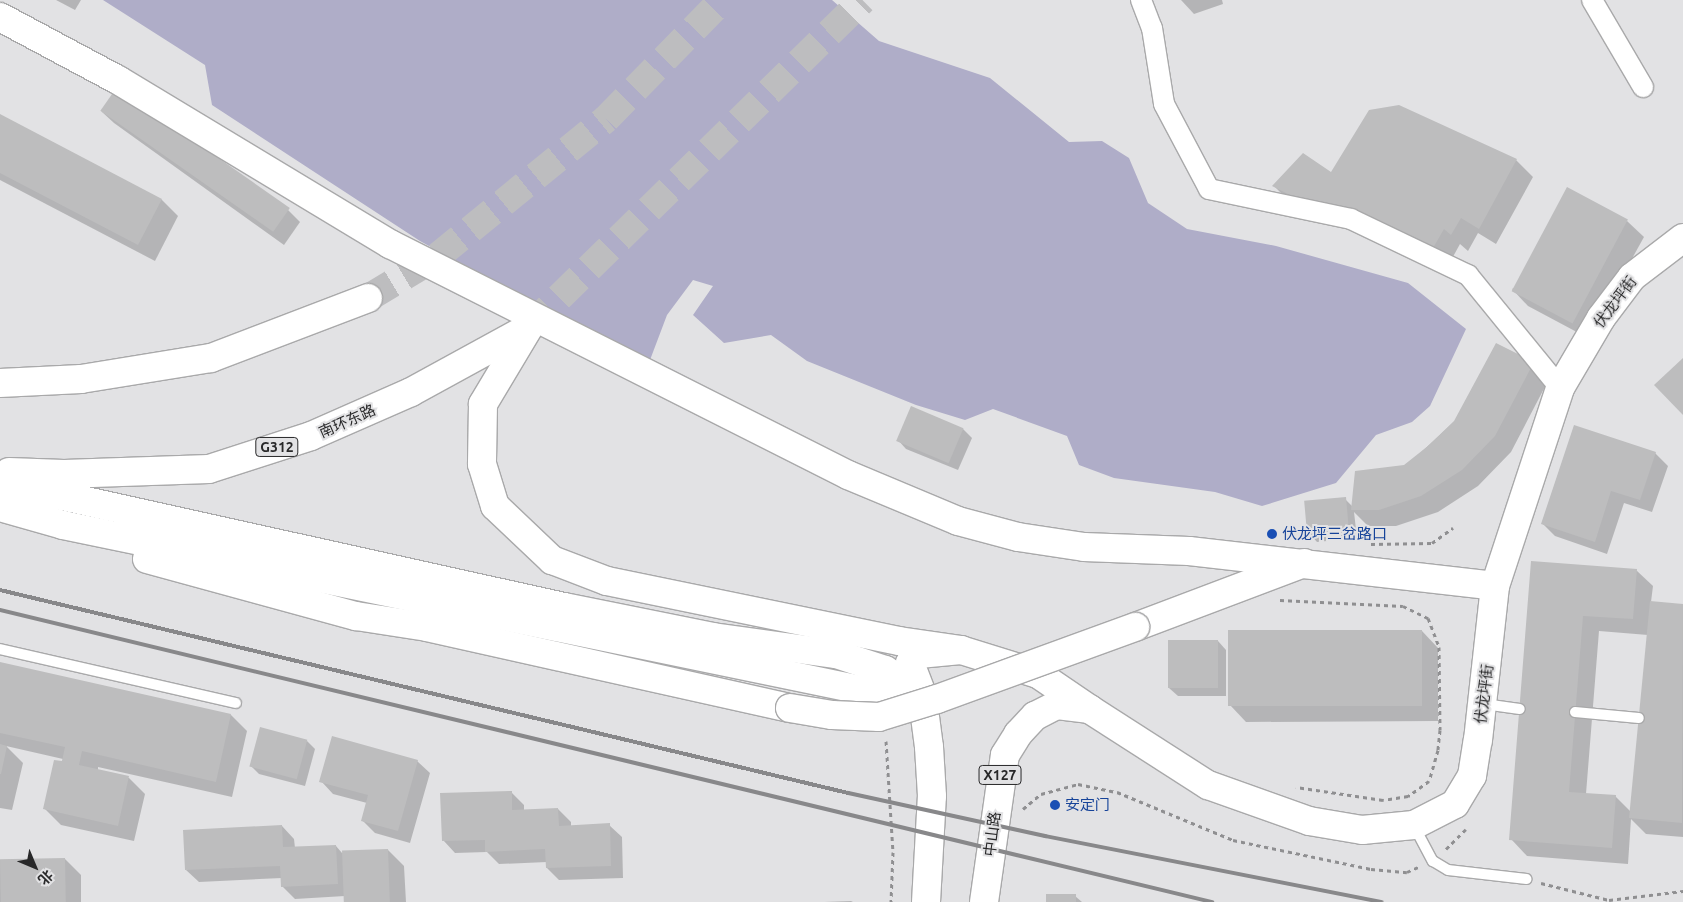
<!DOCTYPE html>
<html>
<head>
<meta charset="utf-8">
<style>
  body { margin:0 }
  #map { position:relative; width:1683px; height:902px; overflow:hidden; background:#e2e2e4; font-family:Ubuntu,"Noto Sans SC",sans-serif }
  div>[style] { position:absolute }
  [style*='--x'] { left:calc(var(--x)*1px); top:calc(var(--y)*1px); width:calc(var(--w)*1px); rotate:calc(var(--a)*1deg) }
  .green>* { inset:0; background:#afadc8 }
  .shadow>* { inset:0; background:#0003 }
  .building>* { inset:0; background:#bdbdbe; transform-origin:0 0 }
  .highway-tunnel>* { height:28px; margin-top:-14px; transform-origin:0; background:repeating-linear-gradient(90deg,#bdbdbf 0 28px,transparent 0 42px) }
  .path>* { height:3px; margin-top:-1.5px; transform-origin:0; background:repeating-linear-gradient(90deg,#8f8f91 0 4px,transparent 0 8px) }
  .roads { filter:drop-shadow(1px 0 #a9a9aa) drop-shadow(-1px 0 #a9a9aa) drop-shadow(0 1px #a9a9aa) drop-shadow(0 -1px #a9a9aa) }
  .lane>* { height:10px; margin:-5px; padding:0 5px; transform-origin:5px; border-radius:5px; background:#fff }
  .street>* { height:20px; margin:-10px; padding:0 10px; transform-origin:10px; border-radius:10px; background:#fff }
  .secondary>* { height:28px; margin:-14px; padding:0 14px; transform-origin:14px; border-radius:14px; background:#fff }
  .primary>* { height:28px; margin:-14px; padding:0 14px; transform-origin:14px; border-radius:14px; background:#fff }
  .highway>* { height:28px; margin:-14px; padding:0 14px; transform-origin:14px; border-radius:14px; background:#fff }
  .rail>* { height:4px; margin:-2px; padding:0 2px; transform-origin:2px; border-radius:2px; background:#88888a }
  .bridges { filter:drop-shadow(1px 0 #a9a9aa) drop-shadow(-1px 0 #a9a9aa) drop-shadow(0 1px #a9a9aa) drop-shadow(0 -1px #a9a9aa) }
  .primary-bridge>* { height:28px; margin:-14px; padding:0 14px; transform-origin:14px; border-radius:14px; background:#fff }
  .dots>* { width:14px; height:14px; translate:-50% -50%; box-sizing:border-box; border:2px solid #e2e2e4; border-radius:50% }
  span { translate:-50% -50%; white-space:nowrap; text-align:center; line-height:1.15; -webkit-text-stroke:4px #e2e2e4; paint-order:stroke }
  .shield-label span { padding:1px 4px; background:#e2e2e4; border:1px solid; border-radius:4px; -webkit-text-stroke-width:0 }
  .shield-label { font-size:14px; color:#282829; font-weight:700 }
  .street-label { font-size:15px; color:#282829 }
  .transit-label { font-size:15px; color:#164399 }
  .left { translate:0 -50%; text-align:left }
  .north { position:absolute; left:10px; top:842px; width:50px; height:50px; -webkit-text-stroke:4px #e2e2e4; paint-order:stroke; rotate:135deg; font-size:14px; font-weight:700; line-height:20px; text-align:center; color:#282829 }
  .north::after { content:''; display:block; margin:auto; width:18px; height:22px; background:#282829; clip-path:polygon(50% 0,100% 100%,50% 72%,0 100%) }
</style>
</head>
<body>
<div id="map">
  <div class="green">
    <div style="clip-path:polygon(103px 0,832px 0,879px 41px,990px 78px,1069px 142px,1102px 141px,1129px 158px,1148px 203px,1187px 229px,1276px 246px,1408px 283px,1466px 329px,1430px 406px,1412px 422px,1376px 435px,1336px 483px,1262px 506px,1215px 492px,1114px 478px,1079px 465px,1067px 436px,993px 409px,965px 420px,916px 405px,807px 361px,771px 335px,724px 343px,693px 315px,713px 286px,693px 280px,667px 315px,650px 360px,505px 288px,420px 241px,212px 105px,205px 65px)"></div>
  </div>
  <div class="shadow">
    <div style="clip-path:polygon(56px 0,81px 0,75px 10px)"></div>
    <div style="clip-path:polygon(1181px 0,1222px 0,1223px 4px,1194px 14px)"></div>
    <div style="clip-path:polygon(1399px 107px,1516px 160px,1533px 177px,1496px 244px,1478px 233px,1468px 251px,1460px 244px,1449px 264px,1290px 202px,1274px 186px,1331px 174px)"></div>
    <div style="clip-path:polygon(101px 111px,288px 210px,300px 222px,284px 245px,114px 123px)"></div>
    <div style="clip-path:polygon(0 115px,162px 200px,178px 216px,155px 261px,0 180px)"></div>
    <div style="clip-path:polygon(1627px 221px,1644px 237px,1588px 338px,1528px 306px,1512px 289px)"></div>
    <div style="clip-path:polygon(1496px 345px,1549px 379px,1511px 452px,1478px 486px,1438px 512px,1396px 526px,1368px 526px,1354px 512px,1357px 538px,1317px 542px,1309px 533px,1345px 499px,1352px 506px,1405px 467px,1455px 421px)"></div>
    <div style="clip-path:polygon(963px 429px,972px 438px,958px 470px,906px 449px,898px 440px)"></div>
    <div style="clip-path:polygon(1655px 453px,1668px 466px,1652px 512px,1624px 503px,1607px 554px,1555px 536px,1543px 524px)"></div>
    <div style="clip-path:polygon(evenodd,1532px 563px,1636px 570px,1653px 586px,1651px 602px,1683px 605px,1683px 837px,1646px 834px,1631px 819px,1628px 864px,1527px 856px,1511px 839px,1532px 563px,1599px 631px,1648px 635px,1631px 812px,1615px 796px,1586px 794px,1599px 631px)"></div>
    <div style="clip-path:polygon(1422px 631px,1438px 648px,1438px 721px,1246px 722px,1230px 705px)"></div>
    <div style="clip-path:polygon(1218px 641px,1226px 650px,1226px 696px,1178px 696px,1169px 688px)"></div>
    <div style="clip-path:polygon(0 663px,231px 715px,247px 731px,232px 797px,98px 767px,98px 771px,129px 778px,145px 794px,134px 841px,61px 825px,44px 808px,63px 759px,6px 746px,23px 763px,12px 810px,0 808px)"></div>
    <div style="clip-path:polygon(307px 741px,315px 749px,305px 786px,259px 774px,250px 765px)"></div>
    <div style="clip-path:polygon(417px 761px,430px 773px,410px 843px,375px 833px,363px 821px,367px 803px,333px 794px,321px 781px)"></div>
    <div style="clip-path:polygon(512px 793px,524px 805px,524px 811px,558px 809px,571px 822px,571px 827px,609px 825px,622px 837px,623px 878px,559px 880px,547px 868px,547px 862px,499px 864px,487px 852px,455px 853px,443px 840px)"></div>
    <div style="clip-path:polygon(282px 826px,294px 839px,295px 848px,336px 846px,342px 853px,388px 850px,404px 866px,406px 902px,346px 902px,345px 896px,295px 899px,282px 886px,282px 878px,199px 882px,186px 870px)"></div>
    <div style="clip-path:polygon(65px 859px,81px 875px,81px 902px,0 902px,0 860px)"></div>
    <div style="clip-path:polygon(1075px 896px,1082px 902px,1047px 902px)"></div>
    <div style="clip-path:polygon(851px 901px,853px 902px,824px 902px)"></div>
  </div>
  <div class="building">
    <div style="left:117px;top:87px;width:211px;height:29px;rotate:35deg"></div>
    <div style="clip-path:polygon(1399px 105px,1517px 159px,1479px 229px,1461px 218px,1451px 235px,1444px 229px,1433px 248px,1296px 198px,1272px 186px,1303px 153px,1331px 172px,1369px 110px)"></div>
    <div style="clip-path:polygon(0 114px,162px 199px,138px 245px,0 173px)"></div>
    <div style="left:1567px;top:187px;width:69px;height:118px;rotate:28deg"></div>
    <div style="clip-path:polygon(1496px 343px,1534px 362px,1495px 436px,1462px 470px,1421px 496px,1379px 510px,1351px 510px,1355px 471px,1404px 465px,1428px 446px,1454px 421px)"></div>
    <div style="clip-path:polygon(1683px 358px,1683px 415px,1654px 385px)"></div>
    <div style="left:911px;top:406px;width:57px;height:38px;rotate:23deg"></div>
    <div style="clip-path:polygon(1574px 425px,1656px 452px,1640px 500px,1611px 491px,1595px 542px,1541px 524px)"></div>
    <div style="left:1346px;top:497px;width:33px;height:42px;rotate:85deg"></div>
    <div style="clip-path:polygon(1531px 561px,1637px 569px,1633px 619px,1583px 616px,1569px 792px,1616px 795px,1612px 848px,1509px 840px)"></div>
    <div style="clip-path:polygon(1650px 601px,1683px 604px,1682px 823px,1629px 818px)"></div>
    <div style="left:1422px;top:630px;width:76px;height:194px;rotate:90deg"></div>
    <div style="left:1168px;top:640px;width:50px;height:48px"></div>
    <div style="clip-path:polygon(0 662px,231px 714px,216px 782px,82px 751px,79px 765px,129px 776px,118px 826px,43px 809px,54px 760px,62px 761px,65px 747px,0 733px)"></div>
    <div style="left:260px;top:727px;width:49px;height:41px;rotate:15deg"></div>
    <div style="clip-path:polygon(332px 736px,418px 760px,398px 831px,361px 821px,368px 795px,319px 782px)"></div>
    <div style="clip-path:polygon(0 744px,7px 746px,1px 774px,0 774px)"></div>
    <div style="clip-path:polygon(512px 791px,512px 810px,558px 808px,559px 826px,610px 823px,611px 866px,546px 868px,545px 849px,485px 852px,485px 840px,442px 841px,440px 793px)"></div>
    <div style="clip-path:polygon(282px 825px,283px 847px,336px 845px,338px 884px,281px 887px,280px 866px,185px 870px,183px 830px)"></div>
    <div style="left:388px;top:849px;width:53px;height:46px;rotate:88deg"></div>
    <div style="left:65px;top:858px;width:44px;height:65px;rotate:89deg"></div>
    <div style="left:1076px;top:894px;width:8px;height:30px;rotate:90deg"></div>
  </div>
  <div class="highway-tunnel">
    <div style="--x:368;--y:298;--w:82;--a:-31"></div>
    <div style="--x:438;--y:256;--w:217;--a:-39.2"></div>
    <div style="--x:606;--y:119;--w:166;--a:-45.7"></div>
    <div style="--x:529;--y:327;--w:467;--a:-44.4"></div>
  </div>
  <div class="path">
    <div style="--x:1371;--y:544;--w:61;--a:-0.9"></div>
    <div style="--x:1432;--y:543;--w:26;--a:-36"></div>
    <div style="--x:1280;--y:600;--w:123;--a:2.8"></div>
    <div style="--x:1403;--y:606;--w:28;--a:26"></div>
    <div style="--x:1428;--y:618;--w:31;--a:69"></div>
    <div style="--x:1439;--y:647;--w:83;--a:89.3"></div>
    <div style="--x:1440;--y:730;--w:20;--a:96"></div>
    <div style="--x:1438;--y:750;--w:32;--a:106"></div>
    <div style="--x:1429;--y:781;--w:26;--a:144"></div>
    <div style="--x:1408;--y:796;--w:25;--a:171"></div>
    <div style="--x:1383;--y:800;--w:88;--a:-171.5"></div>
    <div style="--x:886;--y:741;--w:111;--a:86.4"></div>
    <div style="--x:893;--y:852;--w:50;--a:92.3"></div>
    <div style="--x:1023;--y:809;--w:23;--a:-40"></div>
    <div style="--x:1041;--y:794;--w:38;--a:-15"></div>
    <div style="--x:1078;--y:784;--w:40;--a:12"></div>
    <div style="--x:1117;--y:792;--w:126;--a:22.5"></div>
    <div style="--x:1233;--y:840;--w:141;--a:11.9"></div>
    <div style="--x:1371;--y:869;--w:36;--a:5"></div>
    <div style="--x:1407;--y:872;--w:12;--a:-24"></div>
    <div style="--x:1446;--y:849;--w:28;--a:-45"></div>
    <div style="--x:1541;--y:883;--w:70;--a:14"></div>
    <div style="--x:1609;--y:900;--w:75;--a:-6.9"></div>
  </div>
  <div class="roads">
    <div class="lane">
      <div style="--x:0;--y:649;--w:242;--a:12.9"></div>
      <div style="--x:1484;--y:704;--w:36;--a:8"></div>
      <div style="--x:1575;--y:712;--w:64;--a:5.4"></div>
      <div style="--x:1414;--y:826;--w:40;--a:62"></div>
      <div style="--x:1433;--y:861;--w:17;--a:31"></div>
      <div style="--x:1448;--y:870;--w:79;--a:6.6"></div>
    </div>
    <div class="street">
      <div style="--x:1141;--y:0;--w:30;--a:69"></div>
      <div style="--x:1152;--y:28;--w:77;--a:81"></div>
      <div style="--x:1164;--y:104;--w:96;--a:62.1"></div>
      <div style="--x:1209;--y:189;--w:145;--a:11.9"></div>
      <div style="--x:1351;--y:219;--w:130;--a:25.6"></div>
      <div style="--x:1468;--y:275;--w:146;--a:50.8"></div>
      <div style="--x:1592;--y:0;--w:101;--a:59.6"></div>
    </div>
    <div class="secondary">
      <div style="--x:0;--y:17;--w:134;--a:28.1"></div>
      <div style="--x:118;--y:80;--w:318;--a:31.1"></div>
      <div style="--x:390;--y:244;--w:513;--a:26.76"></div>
      <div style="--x:848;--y:475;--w:119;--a:22.7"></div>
      <div style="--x:958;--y:521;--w:62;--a:14.9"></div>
      <div style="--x:1018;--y:537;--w:67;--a:8.6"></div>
      <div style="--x:1084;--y:547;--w:105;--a:2.2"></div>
      <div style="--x:1189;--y:551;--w:308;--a:6.5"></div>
      <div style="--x:1091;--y:710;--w:139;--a:32.7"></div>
      <div style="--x:1208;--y:785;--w:107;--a:19.6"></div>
      <div style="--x:1309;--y:821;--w:54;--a:9.6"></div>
      <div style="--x:1362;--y:830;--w:52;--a:-5.5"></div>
      <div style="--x:1414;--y:825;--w:46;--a:-27.1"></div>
      <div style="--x:1455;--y:804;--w:33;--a:-59"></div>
      <div style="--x:1472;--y:776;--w:36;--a:-81"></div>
      <div style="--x:1478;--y:740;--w:155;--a:-83.7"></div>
      <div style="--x:1495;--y:586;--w:208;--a:-71.8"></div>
      <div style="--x:1560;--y:388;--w:81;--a:-59.6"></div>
      <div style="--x:1601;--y:318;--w:51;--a:-52.9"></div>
      <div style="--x:1632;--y:277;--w:64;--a:-37.4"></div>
    </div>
    <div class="primary">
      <div style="--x:0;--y:507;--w:66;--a:15.9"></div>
      <div style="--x:63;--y:525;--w:839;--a:11.68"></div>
      <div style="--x:885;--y:695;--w:37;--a:-2"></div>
      <div style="--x:147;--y:559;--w:217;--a:15.3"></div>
      <div style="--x:356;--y:616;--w:72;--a:8.8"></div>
      <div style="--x:427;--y:627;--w:372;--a:12.6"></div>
      <div style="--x:1135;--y:627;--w:181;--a:-20.7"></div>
      <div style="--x:926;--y:902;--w:106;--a:-86.8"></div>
      <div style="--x:932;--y:796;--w:49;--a:-93.5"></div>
      <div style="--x:929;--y:747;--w:53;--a:-97.5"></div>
      <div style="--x:922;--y:694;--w:33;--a:-111"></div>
      <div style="--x:910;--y:663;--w:13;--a:-45"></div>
      <div style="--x:919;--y:654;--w:42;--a:-5.4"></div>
      <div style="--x:961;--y:650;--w:81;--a:17.3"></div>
      <div style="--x:1038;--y:674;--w:64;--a:34.2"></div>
      <div style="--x:984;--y:902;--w:148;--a:-81.9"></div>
      <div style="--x:1005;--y:755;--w:25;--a:-58"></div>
      <div style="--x:1018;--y:734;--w:25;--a:-47"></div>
      <div style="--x:1035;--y:716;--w:25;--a:-27"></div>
      <div style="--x:1057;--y:705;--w:33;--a:7"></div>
    </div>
    <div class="highway">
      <div style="--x:529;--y:327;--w:90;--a:120.9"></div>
      <div style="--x:483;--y:404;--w:60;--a:91"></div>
      <div style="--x:482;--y:464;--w:44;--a:72.8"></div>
      <div style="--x:495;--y:506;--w:79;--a:43.5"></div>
      <div style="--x:552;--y:560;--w:59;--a:20.9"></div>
      <div style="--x:607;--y:581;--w:298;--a:11.6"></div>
      <div style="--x:899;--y:641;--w:63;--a:8.3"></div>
      <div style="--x:0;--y:383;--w:81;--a:-2.8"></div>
      <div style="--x:81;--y:379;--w:132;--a:-9.2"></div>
      <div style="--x:211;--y:358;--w:168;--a:-20.9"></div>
      <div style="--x:9;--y:472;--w:55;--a:2.1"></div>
      <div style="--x:64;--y:474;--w:145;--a:-2"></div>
      <div style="--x:209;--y:469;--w:107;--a:-17.9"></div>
      <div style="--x:311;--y:436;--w:109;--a:-23.7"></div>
      <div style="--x:411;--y:392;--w:133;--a:-28.7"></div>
      <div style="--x:0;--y:482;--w:578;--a:12.5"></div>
      <div style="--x:564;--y:607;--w:152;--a:11.4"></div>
      <div style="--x:713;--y:637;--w:124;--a:7.9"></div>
      <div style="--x:836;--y:654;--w:52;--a:18.1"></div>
      <div style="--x:885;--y:670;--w:44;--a:33"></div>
    </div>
  </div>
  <div class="rail">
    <div style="--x:0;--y:590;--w:872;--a:13.46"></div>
    <div style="--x:848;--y:793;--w:202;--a:12.3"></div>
    <div style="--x:1045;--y:836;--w:343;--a:11.1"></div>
    <div style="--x:0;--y:610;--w:1247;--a:13.55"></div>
  </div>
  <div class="bridges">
    <div class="primary-bridge">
      <div style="--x:790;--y:708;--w:43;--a:9.5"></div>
      <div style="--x:832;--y:715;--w:47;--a:2.4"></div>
      <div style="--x:879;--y:717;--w:61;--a:-17.2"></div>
      <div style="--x:937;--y:699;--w:211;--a:-20"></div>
    </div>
  </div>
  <div class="dots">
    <div style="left:1272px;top:534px;background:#1a4fb4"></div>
    <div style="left:1055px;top:805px;background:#1a4fb4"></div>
  </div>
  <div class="shield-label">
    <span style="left:277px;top:447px">G312</span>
    <span style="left:1000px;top:775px">X127</span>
  </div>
  <div class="street-label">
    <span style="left:1615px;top:302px;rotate:-53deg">伏龙坪街</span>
    <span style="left:347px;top:421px;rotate:-24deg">南环东路</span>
    <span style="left:1484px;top:694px;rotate:-83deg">伏龙坪街</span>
    <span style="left:992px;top:834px;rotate:-83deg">中山路</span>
  </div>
  <div class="transit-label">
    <span class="left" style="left:1282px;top:534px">伏龙坪三岔路口</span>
    <span class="left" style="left:1065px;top:805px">安定门</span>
  </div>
  <div class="north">北</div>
</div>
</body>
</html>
